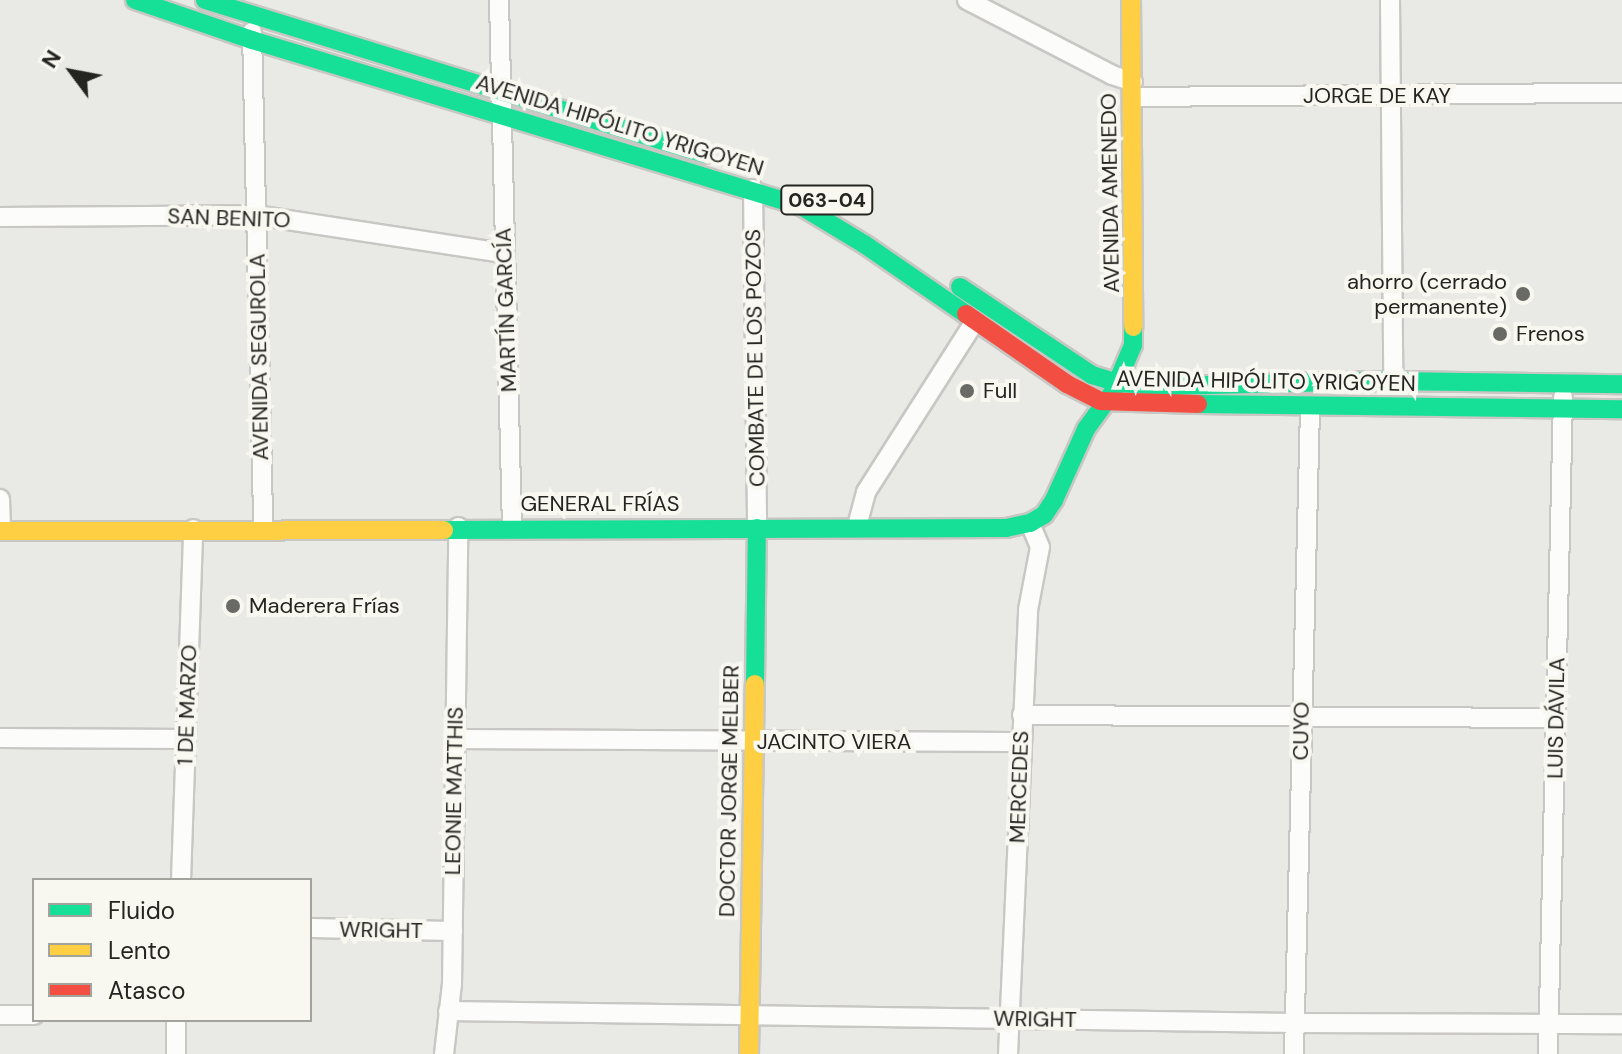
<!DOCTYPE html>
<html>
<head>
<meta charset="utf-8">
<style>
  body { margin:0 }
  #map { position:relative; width:1622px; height:1054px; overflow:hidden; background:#e9e9e5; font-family:"DM Sans",sans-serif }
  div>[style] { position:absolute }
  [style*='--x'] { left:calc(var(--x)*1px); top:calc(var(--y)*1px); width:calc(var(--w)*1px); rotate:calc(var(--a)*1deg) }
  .roads { filter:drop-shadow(2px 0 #c8c7c4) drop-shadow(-2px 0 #c8c7c4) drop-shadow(0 2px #c8c7c4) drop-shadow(0 -2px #c8c7c4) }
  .street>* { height:18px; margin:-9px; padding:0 9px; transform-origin:9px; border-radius:9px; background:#fcfcfb }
  .fast>* { height:18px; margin:-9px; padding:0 9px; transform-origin:9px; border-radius:9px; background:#16e098 }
  .slow>* { height:18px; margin:-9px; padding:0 9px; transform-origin:9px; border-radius:9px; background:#ffcf43 }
  .jam>* { height:18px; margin:-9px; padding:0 9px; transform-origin:9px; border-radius:9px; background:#f24e42 }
  .dots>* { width:22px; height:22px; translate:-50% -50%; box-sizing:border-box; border:4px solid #f8f8f1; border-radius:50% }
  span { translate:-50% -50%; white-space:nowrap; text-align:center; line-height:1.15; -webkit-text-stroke:8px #f8f8f1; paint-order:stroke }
  .shield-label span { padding:2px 6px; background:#f8f8f1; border:2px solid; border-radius:6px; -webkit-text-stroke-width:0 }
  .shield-label { font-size:20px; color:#242421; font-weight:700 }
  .street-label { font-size:22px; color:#242421 }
  .poi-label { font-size:22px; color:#242421 }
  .right { translate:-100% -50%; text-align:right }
  .left { translate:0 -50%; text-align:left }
  .legend { position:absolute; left:32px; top:878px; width:280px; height:144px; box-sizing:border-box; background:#f8f8f1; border:2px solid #a3a39e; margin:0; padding:10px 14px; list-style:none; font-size:24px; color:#242421 }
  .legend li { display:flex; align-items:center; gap:16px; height:40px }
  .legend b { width:40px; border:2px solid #a3a39e }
  .north { position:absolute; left:32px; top:32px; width:80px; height:80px; -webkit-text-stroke:6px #f8f8f1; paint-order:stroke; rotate:302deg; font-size:22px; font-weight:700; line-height:32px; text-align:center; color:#242421 }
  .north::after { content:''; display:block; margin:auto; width:28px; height:36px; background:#242421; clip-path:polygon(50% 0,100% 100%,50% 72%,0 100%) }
</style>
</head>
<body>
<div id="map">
  <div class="roads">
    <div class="street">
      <div style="--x:499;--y:0;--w:527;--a:88.59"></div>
      <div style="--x:967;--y:0;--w:163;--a:27.3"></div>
      <div style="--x:1112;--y:75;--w:22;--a:18"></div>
      <div style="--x:1390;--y:0;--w:381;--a:89.5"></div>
      <div style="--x:252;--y:32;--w:497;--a:88.7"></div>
      <div style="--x:1133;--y:97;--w:489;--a:-0.5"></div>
      <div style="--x:753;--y:189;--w:339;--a:89.3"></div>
      <div style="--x:0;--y:217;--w:255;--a:-0.4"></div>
      <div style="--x:255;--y:215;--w:252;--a:8.7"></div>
      <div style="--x:0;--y:499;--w:32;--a:88"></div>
      <div style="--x:857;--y:526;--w:35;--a:-75"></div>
      <div style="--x:866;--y:492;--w:203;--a:-57.5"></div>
      <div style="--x:1022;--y:715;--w:533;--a:0.32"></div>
      <div style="--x:0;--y:738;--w:185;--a:0.3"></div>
      <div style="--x:455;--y:739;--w:565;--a:0.3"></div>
      <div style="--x:181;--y:880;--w:351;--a:-88"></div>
      <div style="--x:310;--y:928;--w:143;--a:1.2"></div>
      <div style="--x:448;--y:1011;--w:846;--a:0.81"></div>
      <div style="--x:1294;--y:1023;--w:328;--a:0.2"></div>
      <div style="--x:0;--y:1015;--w:34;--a:0"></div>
      <div style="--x:176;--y:1054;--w:34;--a:-90"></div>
      <div style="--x:444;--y:1054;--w:70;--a:-83.5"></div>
      <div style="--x:452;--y:984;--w:457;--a:-89.2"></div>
      <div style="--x:1008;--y:1054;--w:444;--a:-87.4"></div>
      <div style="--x:1028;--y:610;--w:64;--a:-79.2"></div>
      <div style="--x:1040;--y:547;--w:26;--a:-113"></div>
      <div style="--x:1294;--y:1054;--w:647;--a:-88.58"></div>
      <div style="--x:1548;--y:1054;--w:657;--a:-88.69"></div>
    </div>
    <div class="fast">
      <div style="--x:135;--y:0;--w:124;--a:18.9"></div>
      <div style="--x:252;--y:40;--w:574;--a:16.82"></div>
      <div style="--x:801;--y:206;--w:74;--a:31.1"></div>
      <div style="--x:864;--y:244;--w:124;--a:34.5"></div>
      <div style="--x:205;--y:0;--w:523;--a:17.12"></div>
      <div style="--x:960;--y:287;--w:159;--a:33.7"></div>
      <div style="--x:1092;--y:375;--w:27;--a:17"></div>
      <div style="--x:1118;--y:383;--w:47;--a:3.7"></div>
      <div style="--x:1165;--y:386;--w:228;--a:-1.3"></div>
      <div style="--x:1393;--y:381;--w:229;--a:0.8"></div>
      <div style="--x:1198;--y:404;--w:424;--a:0.7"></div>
      <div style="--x:444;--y:530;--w:562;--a:-0.2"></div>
      <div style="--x:1006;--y:528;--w:25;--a:-12"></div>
      <div style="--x:1030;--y:523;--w:16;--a:-30"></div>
      <div style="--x:1044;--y:515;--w:18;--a:-56"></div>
      <div style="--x:1054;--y:500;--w:78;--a:-65.7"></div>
      <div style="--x:1086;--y:429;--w:46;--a:-53.9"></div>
      <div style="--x:1113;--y:392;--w:51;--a:-66.9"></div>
      <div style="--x:1133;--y:345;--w:18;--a:-90"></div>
      <div style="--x:755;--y:684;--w:156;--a:-89.3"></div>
    </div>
    <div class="slow">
      <div style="--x:1131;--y:0;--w:327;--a:89.6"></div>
      <div style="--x:0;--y:531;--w:444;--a:-0.1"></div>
      <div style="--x:749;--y:1054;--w:370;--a:-89.1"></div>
    </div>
    <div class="jam">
      <div style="--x:966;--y:314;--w:123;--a:34.7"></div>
      <div style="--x:1067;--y:384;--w:37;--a:27"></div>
      <div style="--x:1100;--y:401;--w:98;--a:1.8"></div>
    </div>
  </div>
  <div class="dots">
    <div style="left:1523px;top:294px;background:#696966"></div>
    <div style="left:1500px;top:334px;background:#696966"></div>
    <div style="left:967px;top:391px;background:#696966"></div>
    <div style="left:233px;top:606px;background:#696966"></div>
  </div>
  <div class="shield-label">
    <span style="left:827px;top:200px">063-04</span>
  </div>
  <div class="street-label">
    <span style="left:1377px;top:96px">JORGE DE KAY</span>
    <span style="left:620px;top:125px;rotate:17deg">AVENIDA HIPÓLITO YRIGOYEN</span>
    <span style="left:1110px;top:193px;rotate:-91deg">AVENIDA AMENEDO</span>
    <span style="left:229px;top:218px;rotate:2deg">SAN BENITO</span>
    <span style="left:506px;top:310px;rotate:-92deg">MARTÍN GARCÍA</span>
    <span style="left:259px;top:357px;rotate:-91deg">AVENIDA SEGUROLA</span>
    <span style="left:755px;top:358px;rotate:-91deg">COMBATE DE LOS POZOS</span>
    <span style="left:1266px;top:381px;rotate:1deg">AVENIDA HIPÓLITO YRIGOYEN</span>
    <span style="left:600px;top:504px">GENERAL FRÍAS</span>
    <span style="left:187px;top:705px;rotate:-88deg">1 DE MARZO</span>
    <span style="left:1556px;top:718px;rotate:-89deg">LUIS DÁVILA</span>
    <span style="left:1301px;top:731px;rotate:-89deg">CUYO</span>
    <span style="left:834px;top:742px">JACINTO VIERA</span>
    <span style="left:1019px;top:787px;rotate:-88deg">MERCEDES</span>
    <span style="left:454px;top:791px;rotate:-89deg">LEONIE MATTHIS</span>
    <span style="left:729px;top:791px;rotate:-89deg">DOCTOR JORGE MELBER</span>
    <span style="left:381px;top:930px;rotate:1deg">WRIGHT</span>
    <span style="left:1035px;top:1019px;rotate:1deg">WRIGHT</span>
  </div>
  <div class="poi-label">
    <span class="right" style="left:1507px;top:294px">ahorro (cerrado<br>permanente)</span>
    <span class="left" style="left:1516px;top:334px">Frenos</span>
    <span class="left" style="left:983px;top:391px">Full</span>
    <span class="left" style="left:249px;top:606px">Maderera Frías</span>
  </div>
  <ul class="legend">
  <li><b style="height:10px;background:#16e098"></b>Fluido</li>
  <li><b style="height:10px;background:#ffcf43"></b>Lento</li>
  <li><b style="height:10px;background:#f24e42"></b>Atasco</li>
  </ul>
  <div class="north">N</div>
</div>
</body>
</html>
